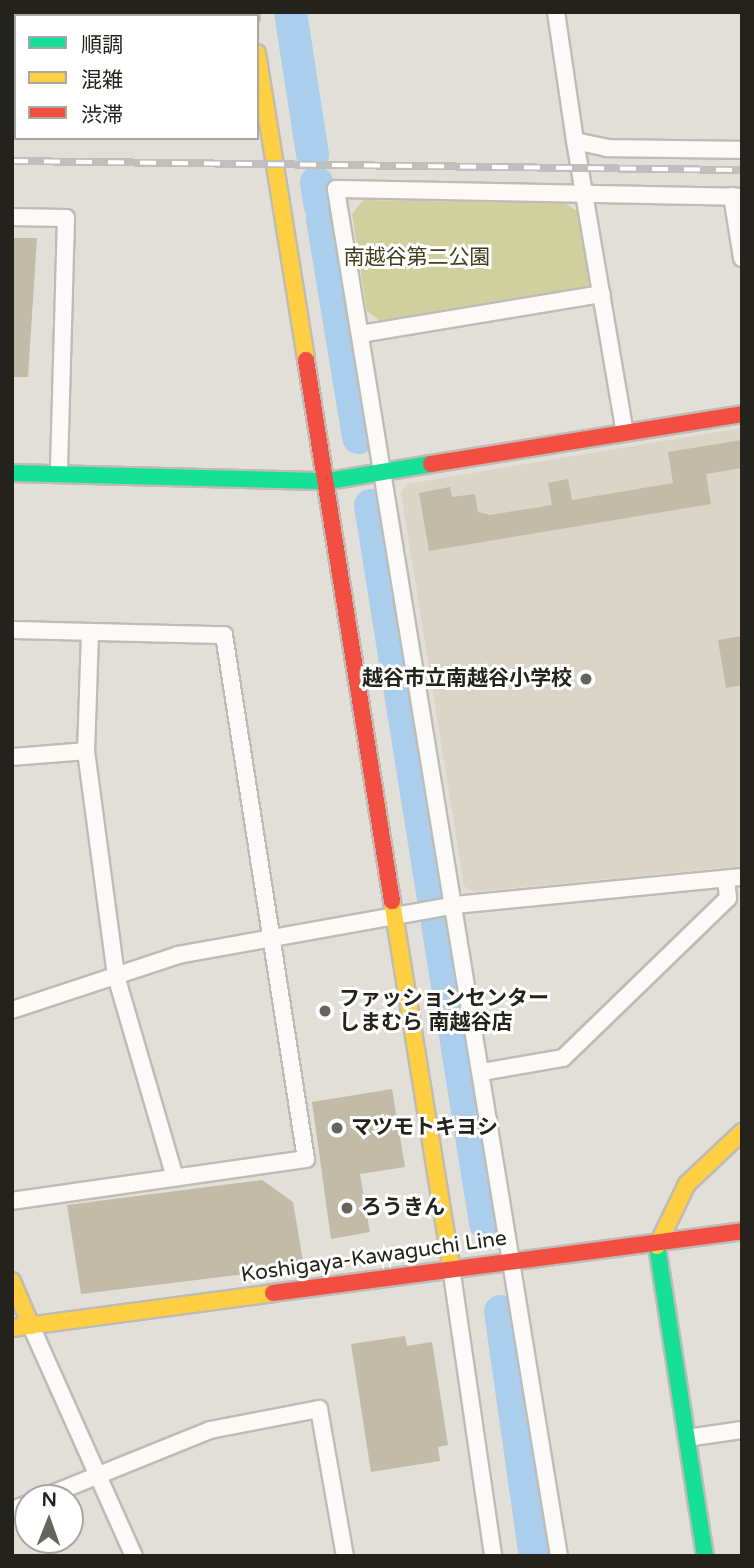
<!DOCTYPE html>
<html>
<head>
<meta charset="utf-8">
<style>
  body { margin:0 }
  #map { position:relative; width:754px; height:1568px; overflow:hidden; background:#e2dfd8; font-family:"Varela Round","Noto Sans JP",sans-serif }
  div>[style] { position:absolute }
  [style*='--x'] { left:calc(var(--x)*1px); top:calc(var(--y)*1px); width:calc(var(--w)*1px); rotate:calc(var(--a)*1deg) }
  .built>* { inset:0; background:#dbd5c7 }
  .green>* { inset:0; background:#d0d09f }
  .river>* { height:33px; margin:-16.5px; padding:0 16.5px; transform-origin:16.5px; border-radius:16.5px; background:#abceed }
  .building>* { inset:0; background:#c2bba8 }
  .roads { filter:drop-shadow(2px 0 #bfbcb6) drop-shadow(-2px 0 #bfbcb6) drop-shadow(0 2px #bfbcb6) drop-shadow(0 -2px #bfbcb6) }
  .street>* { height:16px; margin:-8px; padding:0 8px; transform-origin:8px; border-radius:8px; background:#fbfaf9 }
  .fast>* { height:16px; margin:-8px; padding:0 8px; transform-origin:8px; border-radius:8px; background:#16e098 }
  .slow>* { height:16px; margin:-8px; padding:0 8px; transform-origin:8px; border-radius:8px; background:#ffcf43 }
  .jam>* { height:16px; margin:-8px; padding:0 8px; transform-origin:8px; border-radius:8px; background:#f24e42 }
  .rail>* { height:8px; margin-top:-4px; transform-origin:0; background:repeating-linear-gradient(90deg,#fff 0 16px,#c0bfbd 0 32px); box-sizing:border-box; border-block:2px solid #c0bfbd }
  .dots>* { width:19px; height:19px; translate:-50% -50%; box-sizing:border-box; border:4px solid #fff; border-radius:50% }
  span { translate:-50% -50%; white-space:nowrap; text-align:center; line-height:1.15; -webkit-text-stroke:6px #fff; paint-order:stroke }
  .park-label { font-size:21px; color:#40411c }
  .poi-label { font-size:21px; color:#24221d; font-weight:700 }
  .right { translate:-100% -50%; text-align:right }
  .left { translate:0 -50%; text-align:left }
  .street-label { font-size:21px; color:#24221d }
  .frame { position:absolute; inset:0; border:14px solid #24221d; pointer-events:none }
  .legend { position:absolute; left:14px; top:14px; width:245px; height:126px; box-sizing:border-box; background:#fff; border:2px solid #a7a7a5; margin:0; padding:9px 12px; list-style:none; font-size:21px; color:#24221d }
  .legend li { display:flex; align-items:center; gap:14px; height:35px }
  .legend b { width:35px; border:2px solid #a7a7a5 }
  .north { position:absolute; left:14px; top:1484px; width:70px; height:70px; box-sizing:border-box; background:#fff; border:2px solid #a7a7a5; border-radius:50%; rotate:1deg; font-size:19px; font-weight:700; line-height:28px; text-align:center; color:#24221d }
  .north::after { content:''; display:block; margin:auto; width:24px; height:32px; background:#66645e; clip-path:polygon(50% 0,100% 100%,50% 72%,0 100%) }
</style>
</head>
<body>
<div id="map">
  <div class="built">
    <div style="clip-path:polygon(12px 12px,228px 12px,228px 16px,16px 16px,12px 100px)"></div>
    <div style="clip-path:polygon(742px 428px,742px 866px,473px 892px,464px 886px,401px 492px,407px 484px)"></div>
  </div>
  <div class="green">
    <div style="clip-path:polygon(363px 200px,565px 203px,577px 211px,591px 282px,586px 289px,380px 321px,367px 311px,352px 214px)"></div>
  </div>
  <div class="river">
    <div style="--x:290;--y:12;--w:144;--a:81.2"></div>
    <div style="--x:316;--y:182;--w:24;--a:81"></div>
    <div style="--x:322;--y:219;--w:221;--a:80.6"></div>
    <div style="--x:370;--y:505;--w:400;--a:80.9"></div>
    <div style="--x:437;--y:923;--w:304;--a:80.9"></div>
    <div style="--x:500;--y:1311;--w:247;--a:81.9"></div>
  </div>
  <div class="building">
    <div style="clip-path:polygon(12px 238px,37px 238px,28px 377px,12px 377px)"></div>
    <div style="clip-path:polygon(742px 440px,742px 468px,706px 474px,711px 504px,429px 551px,419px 493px,450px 487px,452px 497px,475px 494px,478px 512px,490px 515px,552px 505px,548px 483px,568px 479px,572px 500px,673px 483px,668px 452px)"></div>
    <div style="clip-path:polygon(742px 636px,742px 685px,726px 688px,718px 640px)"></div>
    <div style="clip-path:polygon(392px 1089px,405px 1167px,360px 1174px,370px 1232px,331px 1239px,312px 1102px)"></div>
    <div style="clip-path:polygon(262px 1180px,293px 1202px,304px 1267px,81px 1294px,67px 1205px)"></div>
    <div style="clip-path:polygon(405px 1336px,407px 1346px,432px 1342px,448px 1445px,438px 1447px,440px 1461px,371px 1472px,351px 1344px)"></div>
  </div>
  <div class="roads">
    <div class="street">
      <div style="--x:556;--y:12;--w:130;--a:81.6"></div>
      <div style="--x:575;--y:141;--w:33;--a:12"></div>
      <div style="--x:607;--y:148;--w:135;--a:0.8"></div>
      <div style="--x:12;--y:111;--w:4;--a:0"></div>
      <div style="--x:575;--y:141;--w:295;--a:80.3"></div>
      <div style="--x:732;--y:196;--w:63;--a:80.8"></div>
      <div style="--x:12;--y:217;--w:54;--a:1.1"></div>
      <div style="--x:66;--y:218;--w:255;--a:91.6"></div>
      <div style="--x:360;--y:334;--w:245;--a:-9.4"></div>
      <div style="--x:12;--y:630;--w:212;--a:1.4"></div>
      <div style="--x:224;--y:635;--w:530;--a:81.11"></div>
      <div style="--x:306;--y:1159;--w:297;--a:171.9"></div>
      <div style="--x:90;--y:633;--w:118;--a:91.9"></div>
      <div style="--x:86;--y:751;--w:227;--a:82.4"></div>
      <div style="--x:116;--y:976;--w:210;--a:73.7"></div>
      <div style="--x:12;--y:757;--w:74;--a:-4.6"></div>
      <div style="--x:12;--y:1010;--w:175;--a:-18.3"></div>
      <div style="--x:178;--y:955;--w:281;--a:-10.2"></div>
      <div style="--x:455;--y:905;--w:288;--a:-5.6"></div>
      <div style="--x:482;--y:1072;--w:82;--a:-9.8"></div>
      <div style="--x:563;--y:1058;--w:230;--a:-44.1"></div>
      <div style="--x:728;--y:898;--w:19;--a:-96"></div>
      <div style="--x:451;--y:1267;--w:292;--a:81.7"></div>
      <div style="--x:31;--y:1326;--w:252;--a:65.9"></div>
      <div style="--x:687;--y:1438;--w:56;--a:-8.3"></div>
      <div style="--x:42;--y:1498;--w:181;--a:-22"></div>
      <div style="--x:210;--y:1430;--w:111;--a:-10.9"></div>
      <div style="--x:319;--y:1409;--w:149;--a:80"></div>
      <div style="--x:12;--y:1510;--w:17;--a:-21"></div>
      <div style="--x:559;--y:1556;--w:1385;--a:-99.27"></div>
      <div style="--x:336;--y:189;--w:406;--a:1.1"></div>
    </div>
    <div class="fast">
      <div style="--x:251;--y:12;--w:4;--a:90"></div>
      <div style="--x:12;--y:473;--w:316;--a:1.5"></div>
      <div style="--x:328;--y:481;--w:104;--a:-9.4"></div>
      <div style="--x:657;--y:1246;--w:314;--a:81.2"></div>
    </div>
    <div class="slow">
      <div style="--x:257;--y:53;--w:311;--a:80.9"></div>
      <div style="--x:392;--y:901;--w:371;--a:80.8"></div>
      <div style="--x:657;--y:1246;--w:69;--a:-64.2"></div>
      <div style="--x:687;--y:1184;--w:76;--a:-43.4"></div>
      <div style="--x:12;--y:1281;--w:49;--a:67.1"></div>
      <div style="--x:12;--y:1328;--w:263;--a:-7.6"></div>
    </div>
    <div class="jam">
      <div style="--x:306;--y:360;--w:548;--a:80.97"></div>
      <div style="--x:431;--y:464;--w:315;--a:-9.1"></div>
      <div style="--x:273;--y:1293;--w:473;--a:-7.5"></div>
    </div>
  </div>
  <div class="rail">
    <div style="--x:12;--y:161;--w:730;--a:0.71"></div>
  </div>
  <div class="dots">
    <div style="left:586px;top:679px;background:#66645e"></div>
    <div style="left:325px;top:1011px;background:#66645e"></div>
    <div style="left:337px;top:1128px;background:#66645e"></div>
    <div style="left:347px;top:1208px;background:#66645e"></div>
  </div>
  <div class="park-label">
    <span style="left:417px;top:258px">南越谷第二公園</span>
  </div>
  <div class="poi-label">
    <span class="right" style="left:572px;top:679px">越谷市立南越谷小学校</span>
    <span class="left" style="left:339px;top:1011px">ファッションセンター<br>しまむら 南越谷店</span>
    <span class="left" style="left:351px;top:1128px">マツモトキヨシ</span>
    <span class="left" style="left:361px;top:1208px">ろうきん</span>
  </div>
  <div class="street-label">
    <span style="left:374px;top:1257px;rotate:-8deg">Koshigaya-Kawaguchi Line</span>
  </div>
  <div class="frame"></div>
  <ul class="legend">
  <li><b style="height:9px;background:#16e098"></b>順調</li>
  <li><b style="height:9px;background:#ffcf43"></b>混雑</li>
  <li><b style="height:9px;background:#f24e42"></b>渋滞</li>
  </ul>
  <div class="north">N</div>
</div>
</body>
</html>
